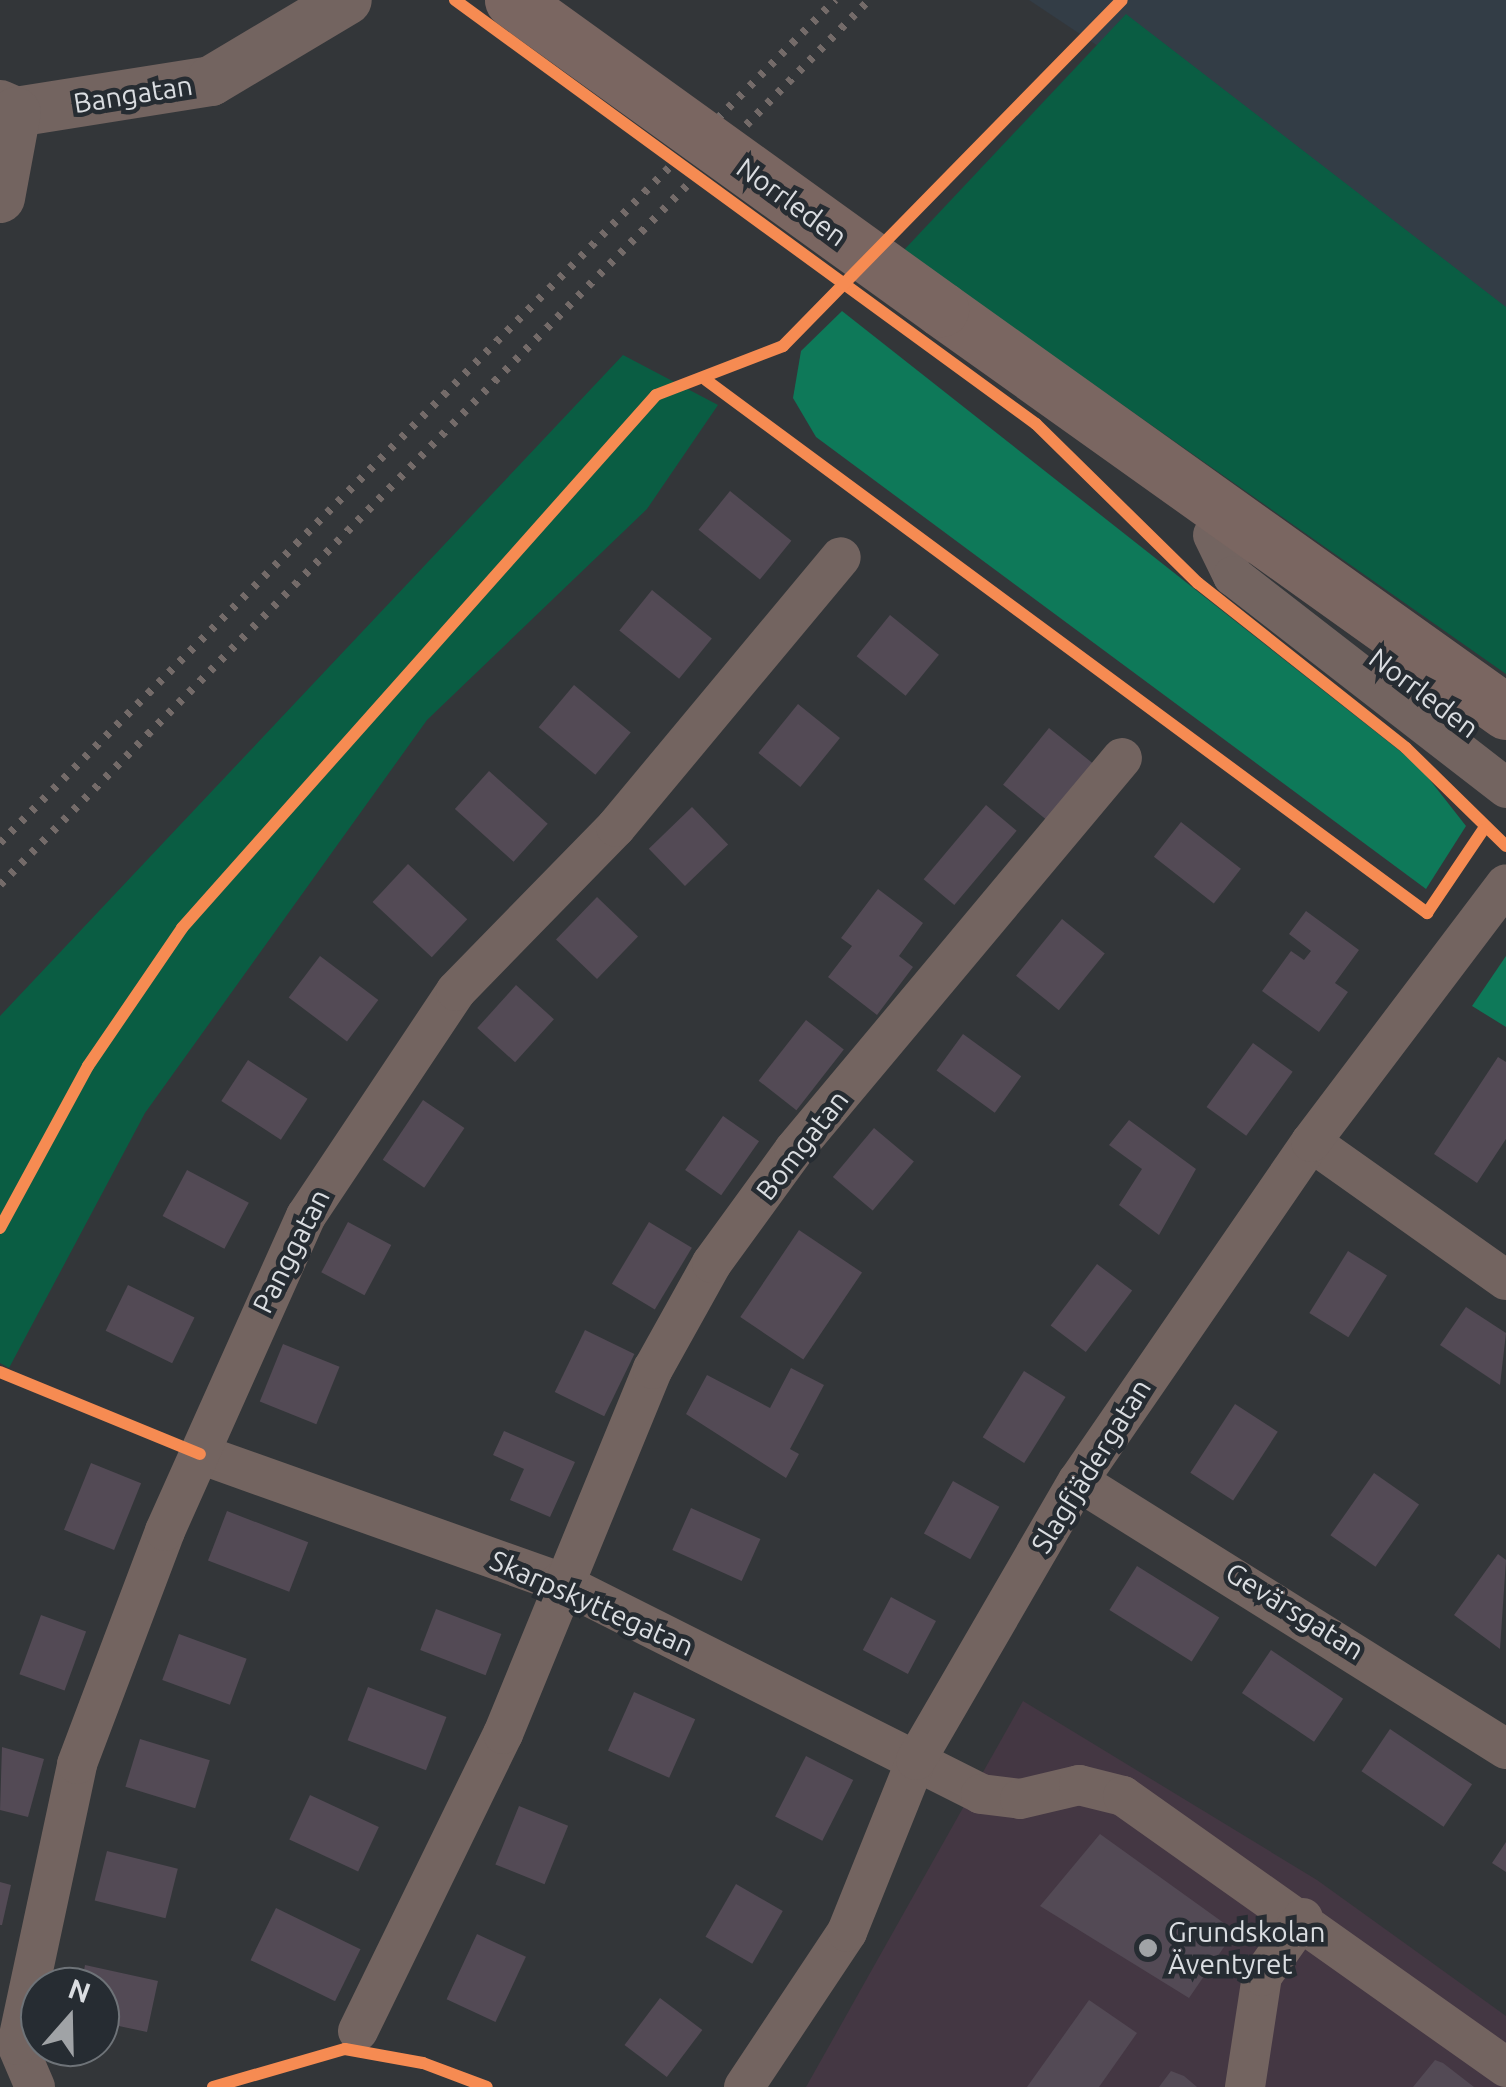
<!DOCTYPE html>
<html>
<head>
<meta charset="utf-8">
<style>
  body { margin:0 }
  #map { position:relative; width:1506px; height:2087px; overflow:hidden; background:#333639; font-family:Ubuntu,sans-serif }
  div>[style] { position:absolute }
  [style*='--x'] { left:calc(var(--x)*1px); top:calc(var(--y)*1px); width:calc(var(--w)*1px); rotate:calc(var(--a)*1deg) }
  .built>* { inset:0; background:#333d46 }
  .education>* { inset:0; background:#443743 }
  .green>* { inset:0; background:#0a5d43 }
  .forest>* { inset:0; background:#0e7959 }
  .building>* { inset:0; background:#534a55; transform-origin:0 0 }
  .minor>* { height:40px; margin:-20px; padding:0 20px; transform-origin:20px; border-radius:20px; background:#736460 }
  .tertiary>* { height:50px; margin:-25px; padding:0 25px; transform-origin:25px; border-radius:25px; background:#736460 }
  .secondary>* { height:55px; margin:-27.5px; padding:0 27.5px; transform-origin:27.5px; border-radius:27.5px; background:#7a6661 }
  .rail>* { height:8px; margin-top:-4px; transform-origin:0; background:repeating-linear-gradient(90deg,#746b69 0 5px,transparent 0 15px) }
  .secondary-bridge>* { height:55px; margin:-27.5px; padding:0 27.5px; transform-origin:27.5px; border-radius:27.5px; background:#7a6661 }
  .cycleway>* { height:12px; margin:-6px; padding:0 6px; transform-origin:6px; border-radius:6px; background:#f68b52 }
  .dots>* { width:28px; height:28px; translate:-50% -50%; box-sizing:border-box; border:5px solid #262c32; border-radius:50% }
  span { translate:-50% -50%; white-space:nowrap; text-align:center; line-height:1.15; -webkit-text-stroke:9px #262c32; paint-order:stroke }
  .street-label { font-size:28px; color:#dadde1 }
  .poi-label { font-size:28px; color:#dadde1 }
  .left { translate:0 -50%; text-align:left }
  .north { position:absolute; left:20px; top:1967px; width:100px; height:100px; box-sizing:border-box; background:#262c32; border:2px solid #6e7378; border-radius:50%; rotate:20deg; font-size:28px; font-weight:700; line-height:40px; text-align:center; color:#dadde1 }
  .north::after { content:''; display:block; margin:auto; width:35px; height:45px; background:#a0a3a6; clip-path:polygon(50% 0,100% 100%,50% 72%,0 100%) }
</style>
</head>
<body>
<div id="map">
  <div class="built">
    <div style="clip-path:polygon(1029px 0,1506px 0,1506px 318px)"></div>
  </div>
  <div class="education">
    <div style="clip-path:polygon(1023px 1701px,1317px 1880px,1506px 2016px,1506px 2087px,806px 2087px)"></div>
  </div>
  <div class="green">
    <div style="clip-path:polygon(1126px 14px,1506px 307px,1506px 674px,903px 251px)"></div>
    <div style="clip-path:polygon(623px 355px,718px 405px,647px 509px,427px 720px,145px 1113px,9px 1368px,0 1363px,0 1016px)"></div>
  </div>
  <div class="forest">
    <div style="clip-path:polygon(842px 311px,1419px 766px,1466px 826px,1426px 889px,816px 437px,793px 398px,801px 351px)"></div>
    <div style="clip-path:polygon(1506px 956px,1506px 1027px,1472px 1006px)"></div>
  </div>
  <div class="building">
    <div style="left:730px;top:491px;width:79px;height:50px;rotate:39deg"></div>
    <div style="left:652px;top:590px;width:77px;height:52px;rotate:39deg"></div>
    <div style="left:890px;top:615px;width:63px;height:53px;rotate:39deg"></div>
    <div style="left:574px;top:685px;width:74px;height:55px;rotate:40deg"></div>
    <div style="left:798px;top:704px;width:54px;height:63px;rotate:39deg"></div>
    <div style="left:1049px;top:728px;width:57px;height:73px;rotate:39deg"></div>
    <div style="left:489px;top:771px;width:79px;height:51px;rotate:42deg"></div>
    <div style="left:986px;top:805px;width:40px;height:97px;rotate:40deg"></div>
    <div style="left:692px;top:807px;width:52px;height:60px;rotate:46deg"></div>
    <div style="left:1181px;top:822px;width:76px;height:44px;rotate:38deg"></div>
    <div style="left:408px;top:864px;width:81px;height:52px;rotate:43deg"></div>
    <div style="clip-path:polygon(878px 889px,923px 923px,899px 956px,913px 967px,877px 1015px,828px 977px,852px 946px,841px 938px)"></div>
    <div style="left:597px;top:897px;width:57px;height:59px;rotate:44deg"></div>
    <div style="clip-path:polygon(1306px 911px,1359px 950px,1335px 983px,1348px 992px,1319px 1032px,1262px 991px,1291px 951px,1304px 960px,1311px 951px,1289px 934px)"></div>
    <div style="left:1062px;top:919px;width:55px;height:73px;rotate:39deg"></div>
    <div style="left:320px;top:956px;width:73px;height:52px;rotate:37deg"></div>
    <div style="left:516px;top:985px;width:51px;height:58px;rotate:42deg"></div>
    <div style="left:806px;top:1020px;width:48px;height:77px;rotate:38deg"></div>
    <div style="left:963px;top:1034px;width:72px;height:45px;rotate:36deg"></div>
    <div style="left:1253px;top:1043px;width:49px;height:79px;rotate:36deg"></div>
    <div style="clip-path:polygon(1498px 1057px,1506px 1062px,1506px 1139px,1477px 1183px,1434px 1154px)"></div>
    <div style="left:248px;top:1060px;width:71px;height:49px;rotate:33deg"></div>
    <div style="left:423px;top:1100px;width:50px;height:72px;rotate:34deg"></div>
    <div style="left:723px;top:1116px;width:44px;height:66px;rotate:35deg"></div>
    <div style="clip-path:polygon(1129px 1120px,1196px 1169px,1159px 1235px,1119px 1205px,1142px 1169px,1109px 1145px)"></div>
    <div style="left:874px;top:1128px;width:52px;height:64px;rotate:40deg"></div>
    <div style="left:187px;top:1170px;width:70px;height:52px;rotate:28deg"></div>
    <div style="left:348px;top:1222px;width:49px;height:57px;rotate:28deg"></div>
    <div style="left:649px;top:1222px;width:50px;height:72px;rotate:31deg"></div>
    <div style="left:799px;top:1230px;width:76px;height:105px;rotate:34deg"></div>
    <div style="left:1348px;top:1251px;width:46px;height:73px;rotate:32deg"></div>
    <div style="left:1097px;top:1264px;width:44px;height:77px;rotate:37deg"></div>
    <div style="left:128px;top:1285px;width:74px;height:51px;rotate:26deg"></div>
    <div style="clip-path:polygon(1466px 1307px,1506px 1333px,1500px 1385px,1440px 1345px)"></div>
    <div style="left:585px;top:1330px;width:55px;height:69px;rotate:26deg"></div>
    <div style="left:283px;top:1344px;width:61px;height:62px;rotate:22deg"></div>
    <div style="clip-path:polygon(791px 1368px,824px 1385px,790px 1449px,799px 1454px,786px 1478px,686px 1414px,707px 1375px,770px 1408px)"></div>
    <div style="left:1024px;top:1371px;width:49px;height:78px;rotate:32deg"></div>
    <div style="left:1235px;top:1404px;width:51px;height:82px;rotate:33deg"></div>
    <div style="clip-path:polygon(504px 1431px,575px 1462px,550px 1517px,510px 1500px,524px 1469px,493px 1455px)"></div>
    <div style="left:91px;top:1463px;width:54px;height:72px;rotate:22deg"></div>
    <div style="left:1374px;top:1473px;width:55px;height:76px;rotate:35deg"></div>
    <div style="left:953px;top:1481px;width:53px;height:60px;rotate:29deg"></div>
    <div style="left:691px;top:1508px;width:76px;height:46px;rotate:24deg"></div>
    <div style="left:227px;top:1511px;width:87px;height:53px;rotate:21deg"></div>
    <div style="clip-path:polygon(1498px 1554px,1506px 1560px,1500px 1649px,1454px 1615px)"></div>
    <div style="left:1137px;top:1566px;width:97px;height:52px;rotate:32deg"></div>
    <div style="left:891px;top:1597px;width:51px;height:60px;rotate:28deg"></div>
    <div style="left:436px;top:1609px;width:70px;height:44px;rotate:21deg"></div>
    <div style="left:41px;top:1615px;width:48px;height:63px;rotate:20deg"></div>
    <div style="left:179px;top:1634px;width:72px;height:49px;rotate:20deg"></div>
    <div style="left:1271px;top:1650px;width:87px;height:52px;rotate:34deg"></div>
    <div style="left:368px;top:1687px;width:84px;height:57px;rotate:21deg"></div>
    <div style="left:634px;top:1692px;width:67px;height:64px;rotate:24deg"></div>
    <div style="left:1390px;top:1729px;width:99px;height:51px;rotate:34deg"></div>
    <div style="left:140px;top:1739px;width:73px;height:50px;rotate:17deg"></div>
    <div style="clip-path:polygon(2px 1747px,44px 1759px,28px 1817px,0 1810px)"></div>
    <div style="left:806px;top:1756px;width:53px;height:68px;rotate:27deg"></div>
    <div style="left:310px;top:1795px;width:76px;height:49px;rotate:25deg"></div>
    <div style="left:519px;top:1806px;width:53px;height:63px;rotate:22deg"></div>
    <div style="clip-path:polygon(1100px 1834px,1235px 1931px,1189px 1998px,1040px 1906px)"></div>
    <div style="clip-path:polygon(1506px 1842px,1506px 1872px,1492px 1863px)"></div>
    <div style="left:107px;top:1851px;width:73px;height:51px;rotate:14deg"></div>
    <div style="clip-path:polygon(0 1882px,11px 1885px,2px 1925px,0 1925px)"></div>
    <div style="left:736px;top:1884px;width:54px;height:61px;rotate:30deg"></div>
    <div style="left:276px;top:1908px;width:94px;height:58px;rotate:26deg"></div>
    <div style="left:477px;top:1934px;width:54px;height:72px;rotate:25deg"></div>
    <div style="clip-path:polygon(85px 1965px,158px 1981px,147px 2032px,100px 2022px,100px 1987px,81px 1987px)"></div>
    <div style="left:660px;top:1998px;width:53px;height:59px;rotate:37deg"></div>
    <div style="clip-path:polygon(1089px 2000px,1137px 2033px,1099px 2087px,1027px 2087px)"></div>
    <div style="clip-path:polygon(1435px 2060px,1443px 2063px,1474px 2087px,1413px 2087px)"></div>
    <div style="clip-path:polygon(1171px 2071px,1184px 2076px,1197px 2087px,1159px 2087px)"></div>
  </div>
  <div class="minor">
    <div style="--x:1213;--y:535;--w:46;--a:64"></div>
    <div style="--x:1233;--y:576;--w:346;--a:37.8"></div>
    <div style="--x:1311;--y:1142;--w:239;--a:35.3"></div>
    <div style="--x:200;--y:1454;--w:382;--a:19.6"></div>
    <div style="--x:560;--y:1582;--w:471;--a:26.7"></div>
    <div style="--x:981;--y:1794;--w:39;--a:7"></div>
    <div style="--x:1020;--y:1799;--w:61;--a:-13.3"></div>
    <div style="--x:1079;--y:1785;--w:45;--a:14"></div>
    <div style="--x:1123;--y:1796;--w:469;--a:35.3"></div>
    <div style="--x:1078;--y:1481;--w:505;--a:32.05"></div>
    <div style="--x:358;--y:2031;--w:331;--a:-64"></div>
    <div style="--x:503;--y:1734;--w:395;--a:-67.7"></div>
    <div style="--x:653;--y:1369;--w:121;--a:-60.9"></div>
    <div style="--x:712;--y:1263;--w:140;--a:-54"></div>
    <div style="--x:794;--y:1150;--w:511;--a:-50.08"></div>
    <div style="--x:35;--y:2087;--w:46;--a:-113.2"></div>
    <div style="--x:17;--y:2045;--w:287;--a:-77.9"></div>
    <div style="--x:77;--y:1764;--w:249;--a:-69.3"></div>
    <div style="--x:165;--y:1531;--w:345;--a:-65.9"></div>
    <div style="--x:306;--y:1216;--w:270;--a:-56.3"></div>
    <div style="--x:456;--y:991;--w:229;--a:-45.7"></div>
    <div style="--x:616;--y:827;--w:351;--a:-50.2"></div>
    <div style="--x:744;--y:2087;--w:186;--a:-56.4"></div>
    <div style="--x:847;--y:1932;--w:185;--a:-68.1"></div>
    <div style="--x:916;--y:1760;--w:323;--a:-59.9"></div>
    <div style="--x:1078;--y:1481;--w:411;--a:-55.5"></div>
    <div style="--x:1311;--y:1142;--w:323;--a:-52.9"></div>
    <div style="--x:1245;--y:2087;--w:112;--a:-81.3"></div>
    <div style="--x:1262;--y:1976;--w:71;--a:-54.7"></div>
  </div>
  <div class="tertiary">
    <div style="--x:0;--y:105;--w:17;--a:24"></div>
    <div style="--x:16;--y:112;--w:197;--a:-9"></div>
    <div style="--x:211;--y:81;--w:158;--a:-30.8"></div>
    <div style="--x:0;--y:198;--w:87;--a:-79.5"></div>
  </div>
  <div class="secondary">
    <div style="--x:941;--y:309;--w:694;--a:35.5"></div>
  </div>
  <div class="rail">
    <div style="--x:0;--y:843;--w:1187;--a:-45.27"></div>
    <div style="--x:0;--y:885;--w:1240;--a:-45.52"></div>
  </div>
  <div class="secondary-bridge">
    <div style="--x:512;--y:0;--w:529;--a:35.76"></div>
  </div>
  <div class="cycleway">
    <div style="--x:455;--y:0;--w:719;--a:36.12"></div>
    <div style="--x:1036;--y:424;--w:227;--a:44.5"></div>
    <div style="--x:1198;--y:583;--w:265;--a:38.4"></div>
    <div style="--x:1406;--y:748;--w:140;--a:44.4"></div>
    <div style="--x:706;--y:380;--w:897;--a:36.47"></div>
    <div style="--x:1427;--y:913;--w:100;--a:-56"></div>
    <div style="--x:0;--y:1228;--w:184;--a:-61.5"></div>
    <div style="--x:88;--y:1066;--w:167;--a:-55.7"></div>
    <div style="--x:182;--y:928;--w:713;--a:-48.35"></div>
    <div style="--x:656;--y:395;--w:136;--a:-21.1"></div>
    <div style="--x:783;--y:346;--w:484;--a:-45.6"></div>
    <div style="--x:0;--y:1372;--w:216;--a:22.3"></div>
    <div style="--x:213;--y:2087;--w:137;--a:-16.1"></div>
    <div style="--x:345;--y:2049;--w:79;--a:10.2"></div>
    <div style="--x:423;--y:2063;--w:68;--a:20.6"></div>
  </div>
  <div class="dots">
    <div style="left:1148px;top:1948px;background:#a0a3a6"></div>
  </div>
  <div class="street-label">
    <span style="left:133px;top:94px;rotate:-9deg">Bangatan</span>
    <span style="left:792px;top:202px;rotate:36deg">Norrleden</span>
    <span style="left:1424px;top:693px;rotate:37deg">Norrleden</span>
    <span style="left:802px;top:1145px;rotate:-52deg">Bomgatan</span>
    <span style="left:291px;top:1251px;rotate:-63deg">Panggatan</span>
    <span style="left:1091px;top:1466px;rotate:-58deg">Slagfjädergatan</span>
    <span style="left:592px;top:1603px;rotate:24deg">Skarpskyttegatan</span>
    <span style="left:1295px;top:1611px;rotate:32deg">Gevärsgatan</span>
  </div>
  <div class="poi-label">
    <span class="left" style="left:1168px;top:1948px">Grundskolan<br>Äventyret</span>
  </div>
  <div class="north">N</div>
</div>
</body>
</html>
